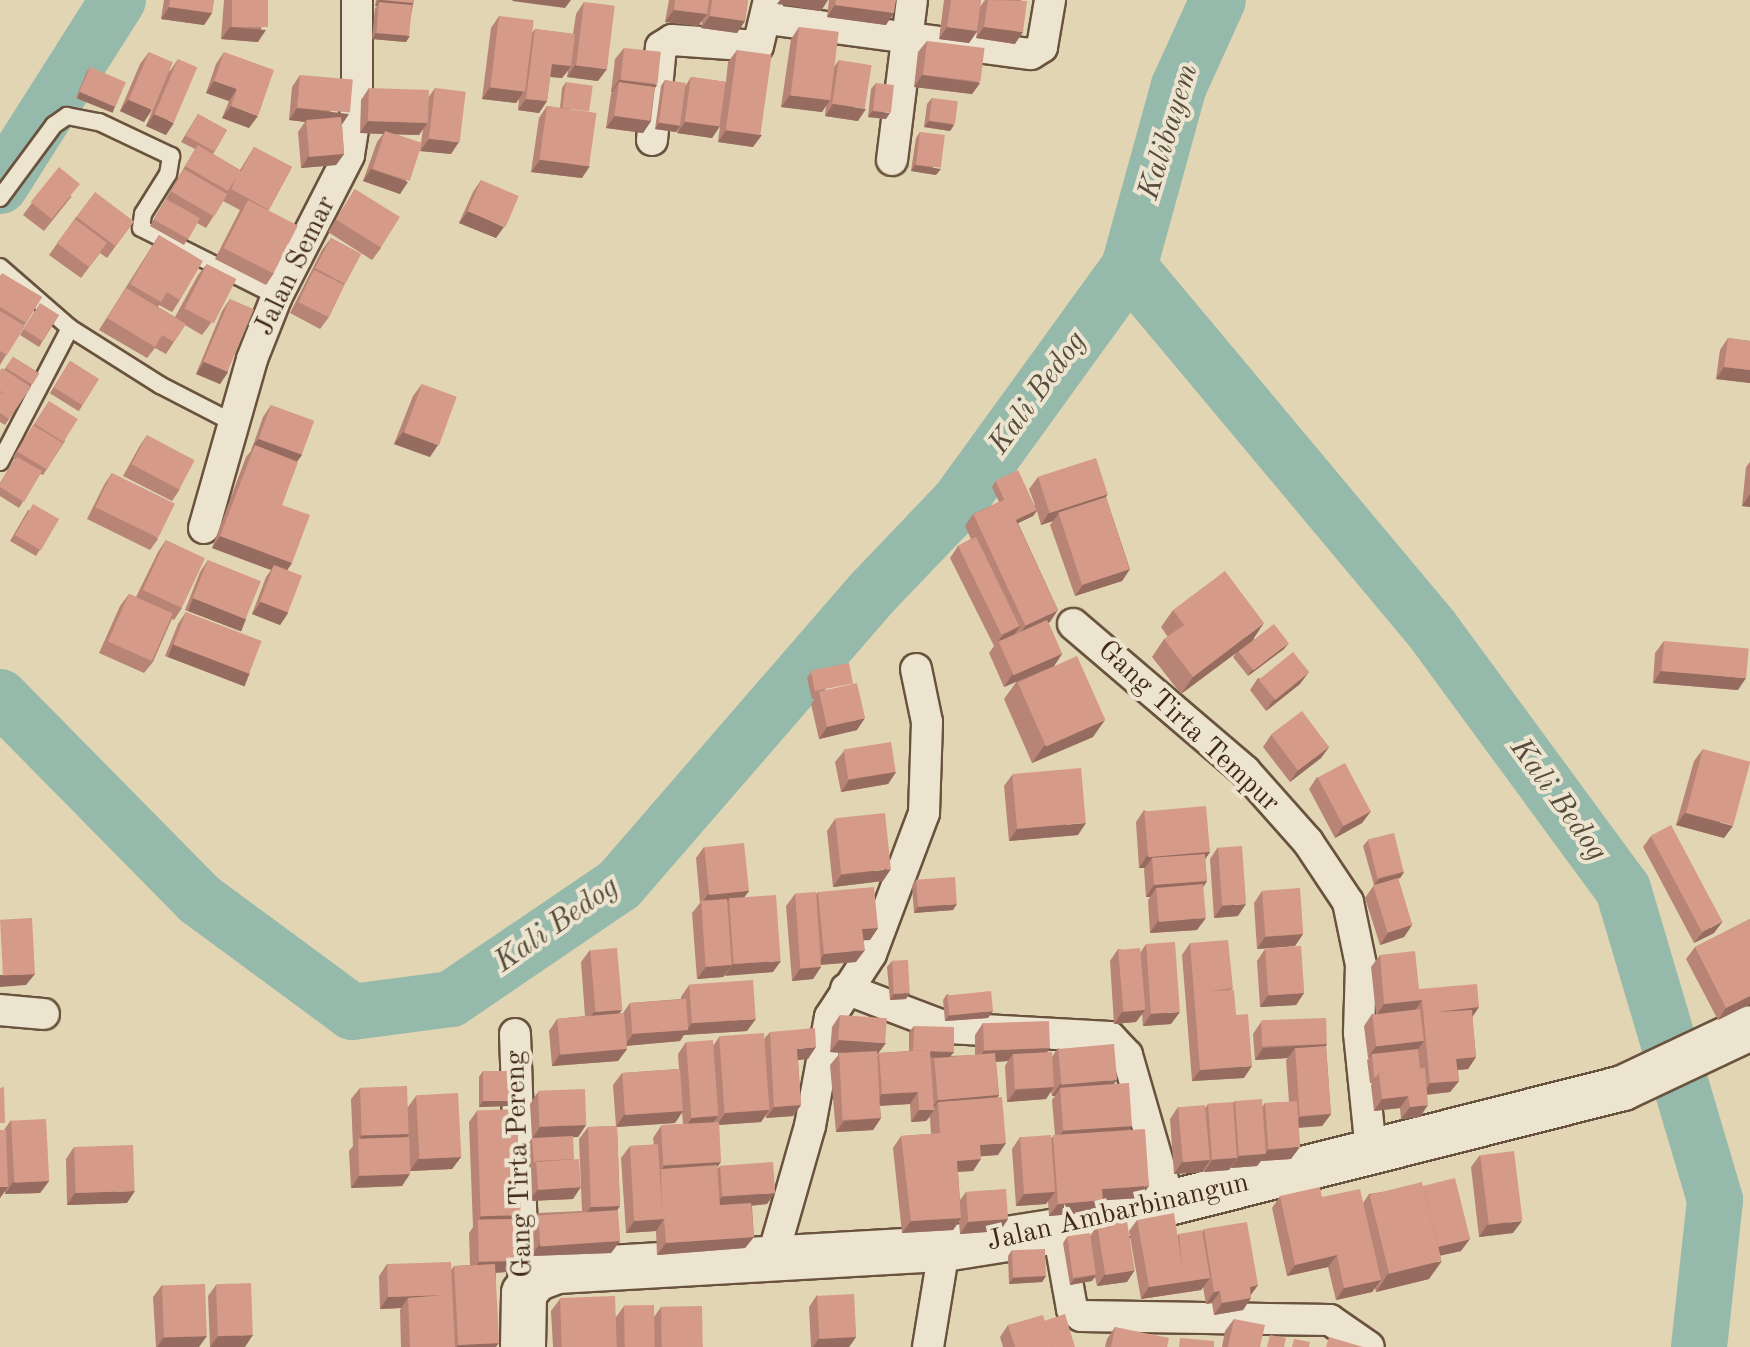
<!DOCTYPE html>
<html>
<head>
<meta charset="utf-8">
<style>
  body { margin:0 }
  #map { position:relative; width:1750px; height:1347px; overflow:hidden; background:#e2d5b3; font-family:"Old Standard TT",serif }
  div>[style] { position:absolute }
  [style*='--x'] { left:calc(var(--x)*1px); top:calc(var(--y)*1px); width:calc(var(--w)*1px); rotate:calc(var(--a)*1deg) }
  .river>* { height:56px; margin:-28px; padding:0 28px; transform-origin:28px; border-radius:28px; background:#95b9ab }
  .roads { filter:drop-shadow(2px 0 #6a533e) drop-shadow(-2px 0 #6a533e) drop-shadow(0 2px #6a533e) drop-shadow(0 -2px #6a533e) }
  .lane>* { height:16px; margin:-8px; padding:0 8px; transform-origin:8px; border-radius:8px; background:#ece4ce }
  .street>* { height:30px; margin:-15px; padding:0 15px; transform-origin:15px; border-radius:15px; background:#ece4ce }
  .secondary>* { height:44px; margin:-22px; padding:0 22px; transform-origin:22px; border-radius:22px; background:#ece4ce }
  .wall>* { inset:0; background:#b78475; transform-origin:0 0 }
  .shaded-wall>* { inset:0; background:#956c5f; transform-origin:0 0 }
  .building>* { inset:0; background:#d59a88; transform-origin:0 0 }
  span { translate:-50% -50%; white-space:nowrap; text-align:center; line-height:1.15; -webkit-text-stroke:8px #ece4ce; paint-order:stroke }
  .street-label { font-size:28px; color:#422817 }
  .water-label { font-size:30px; color:#574c3c; font-style:italic }
</style>
</head>
<body>
<div id="map">
  <div class="river">
    <div style="--x:0;--y:186;--w:220;--a:-57.6"></div>
    <div style="--x:1129;--y:267;--w:188;--a:-74.6"></div>
    <div style="--x:1179;--y:86;--w:94;--a:-65.6"></div>
    <div style="--x:0;--y:697;--w:284;--a:45.4"></div>
    <div style="--x:199;--y:899;--w:190;--a:36.4"></div>
    <div style="--x:352;--y:1012;--w:100;--a:-7.5"></div>
    <div style="--x:451;--y:999;--w:203;--a:-34.2"></div>
    <div style="--x:619;--y:885;--w:386;--a:-49.1"></div>
    <div style="--x:872;--y:593;--w:126;--a:-46.3"></div>
    <div style="--x:959;--y:502;--w:290;--a:-54.1"></div>
    <div style="--x:1129;--y:267;--w:471;--a:50.1"></div>
    <div style="--x:1431;--y:628;--w:324;--a:53.7"></div>
    <div style="--x:1623;--y:889;--w:324;--a:73.5"></div>
    <div style="--x:1715;--y:1200;--w:148;--a:96.2"></div>
  </div>
  <div class="roads">
    <div class="lane">
      <div style="--x:0;--y:198;--w:91;--a:-53.5"></div>
      <div style="--x:54;--y:125;--w:16;--a:-35"></div>
      <div style="--x:67;--y:116;--w:33;--a:11"></div>
      <div style="--x:99;--y:122;--w:80;--a:25.3"></div>
      <div style="--x:171;--y:156;--w:18;--a:99"></div>
      <div style="--x:168;--y:174;--w:47;--a:122"></div>
      <div style="--x:143;--y:214;--w:14;--a:98"></div>
      <div style="--x:141;--y:228;--w:152;--a:26.6"></div>
      <div style="--x:0;--y:267;--w:93;--a:41.1"></div>
      <div style="--x:70;--y:328;--w:107;--a:32.3"></div>
      <div style="--x:160;--y:385;--w:81;--a:27.2"></div>
      <div style="--x:0;--y:462;--w:151;--a:-62.4"></div>
    </div>
    <div class="street">
      <div style="--x:767;--y:19;--w:266;--a:7.6"></div>
      <div style="--x:1031;--y:54;--w:13;--a:-32"></div>
      <div style="--x:1042;--y:47;--w:48;--a:-80.3"></div>
      <div style="--x:652;--y:140;--w:93;--a:-84.5"></div>
      <div style="--x:661;--y:47;--w:13;--a:-32"></div>
      <div style="--x:672;--y:40;--w:86;--a:4"></div>
      <div style="--x:758;--y:46;--w:47;--a:-76.6"></div>
      <div style="--x:892;--y:160;--w:161;--a:-82.9"></div>
      <div style="--x:204;--y:528;--w:176;--a:-74.1"></div>
      <div style="--x:252;--y:359;--w:68;--a:-68.4"></div>
      <div style="--x:277;--y:296;--w:158;--a:-62.9"></div>
      <div style="--x:349;--y:155;--w:52;--a:-81.1"></div>
      <div style="--x:357;--y:104;--w:104;--a:-90"></div>
      <div style="--x:1073;--y:624;--w:226;--a:40.5"></div>
      <div style="--x:1245;--y:771;--w:95;--a:48.4"></div>
      <div style="--x:1308;--y:842;--w:72;--a:56.3"></div>
      <div style="--x:1348;--y:902;--w:64;--a:78.3"></div>
      <div style="--x:1361;--y:965;--w:68;--a:91.7"></div>
      <div style="--x:1359;--y:1033;--w:120;--a:84.2"></div>
      <div style="--x:846;--y:989;--w:109;--a:20.9"></div>
      <div style="--x:948;--y:1028;--w:162;--a:3.2"></div>
      <div style="--x:1110;--y:1037;--w:25;--a:47"></div>
      <div style="--x:1127;--y:1055;--w:155;--a:73.9"></div>
      <div style="--x:0;--y:1010;--w:44;--a:5.2"></div>
      <div style="--x:515;--y:1034;--w:259;--a:88"></div>
      <div style="--x:1058;--y:1231;--w:79;--a:79.8"></div>
      <div style="--x:1072;--y:1309;--w:11;--a:38"></div>
      <div style="--x:1081;--y:1316;--w:249;--a:0.9"></div>
      <div style="--x:1330;--y:1320;--w:47;--a:34.7"></div>
      <div style="--x:771;--y:1262;--w:141;--a:-74"></div>
      <div style="--x:810;--y:1126;--w:111;--a:-79.6"></div>
      <div style="--x:830;--y:1017;--w:75;--a:-56.9"></div>
      <div style="--x:871;--y:954;--w:151;--a:-69.4"></div>
      <div style="--x:924;--y:813;--w:91;--a:-88.1"></div>
      <div style="--x:927;--y:722;--w:54;--a:-101.7"></div>
      <div style="--x:928;--y:1347;--w:99;--a:-80.7"></div>
    </div>
    <div class="secondary">
      <div style="--x:523;--y:1347;--w:54;--a:-88.9"></div>
      <div style="--x:524;--y:1293;--w:18;--a:-49"></div>
      <div style="--x:536;--y:1279;--w:22;--a:-21"></div>
      <div style="--x:557;--y:1271;--w:388;--a:-3.3"></div>
      <div style="--x:944;--y:1249;--w:115;--a:-9"></div>
      <div style="--x:1058;--y:1231;--w:583;--a:-14.2"></div>
      <div style="--x:1623;--y:1088;--w:140;--a:-25.3"></div>
    </div>
  </div>
  <div class="wall">
    <div style="clip-path:polygon(164px 0,214px 0,212px 13px,204px 25px,161px 19px)"></div>
    <div style="clip-path:polygon(224px 0,268px 0,258px 42px,221px 39px)"></div>
    <div style="clip-path:polygon(376px 0,414px 0,406px 42px,372px 39px,375px 8px,377px 6px,375px 6px)"></div>
    <div style="clip-path:polygon(669px 0,748px 0,745px 21px,737px 33px,701px 28px,702px 21px,698px 26px,665px 22px)"></div>
    <div style="clip-path:polygon(829px 0,896px 0,886px 25px,827px 17px)"></div>
    <div style="clip-path:polygon(944px 0,981px 0,980px 7px,985px 0,1021px 0,1015px 44px,976px 38px,977px 32px,969px 43px,939px 39px)"></div>
    <div style="clip-path:polygon(584px 2px,598px 81px,567px 77px,568px 71px,562px 78px,550px 77px,547px 101px,539px 113px,518px 110px,519px 99px,516px 103px,482px 99px,491px 28px,499px 16px,532px 33px,535px 29px,573px 34px,576px 14px)"></div>
    <div style="clip-path:polygon(799px 27px,834px 67px,839px 60px,858px 121px,825px 116px,826px 105px,822px 112px,781px 107px,791px 39px)"></div>
    <div style="clip-path:polygon(927px 41px,980px 83px,972px 94px,914px 87px,918px 52px)"></div>
    <div style="clip-path:polygon(624px 48px,657px 85px,655px 87px,651px 121px,643px 133px,606px 128px,611px 94px,612px 92px,611px 92px,615px 59px)"></div>
    <div style="clip-path:polygon(737px 50px,753px 147px,718px 142px,720px 126px,712px 138px,677px 133px,678px 130px,676px 132px,655px 129px,661px 86px,665px 80px,686px 85px,691px 77px,726px 82px,728px 62px)"></div>
    <div style="clip-path:polygon(149px 52px,170px 71px,178px 59px,166px 135px,146px 126px,167px 75px,144px 122px,120px 111px,140px 64px)"></div>
    <div style="clip-path:polygon(224px 52px,249px 128px,222px 118px,229px 101px,206px 93px,216px 64px)"></div>
    <div style="clip-path:polygon(90px 67px,111px 112px,76px 98px,86px 73px)"></div>
    <div style="clip-path:polygon(300px 75px,342px 125px,344px 154px,336px 165px,301px 168px,298px 132px,305px 122px,289px 120px,292px 87px)"></div>
    <div style="clip-path:polygon(566px 82px,582px 178px,531px 172px,539px 118px,547px 106px,560px 108px,562px 88px)"></div>
    <div style="clip-path:polygon(876px 83px,886px 119px,868px 117px,871px 89px)"></div>
    <div style="clip-path:polygon(evenodd,369px 88px,428px 98px,435px 88px,451px 154px,420px 151px,421px 147px,400px 194px,363px 181px,377px 142px,383px 134px,360px 133px,361px 100px,369px 88px,423px 129px,421px 143px,395px 134px,419px 135px,423px 129px)"></div>
    <div style="clip-path:polygon(932px 98px,954px 125px,950px 131px,924px 127px,927px 104px)"></div>
    <div style="clip-path:polygon(198px 114px,227px 130px,213px 154px,240px 170px,254px 147px,292px 167px,268px 211px,274px 273px,266px 285px,215px 259px,240px 210px,223px 201px,206px 228px,197px 223px,184px 245px,150px 226px,195px 149px,181px 142px)"></div>
    <div style="clip-path:polygon(920px 132px,936px 175px,911px 171px,916px 138px)"></div>
    <div style="clip-path:polygon(481px 180px,496px 238px,459px 223px,473px 192px)"></div>
    <div style="clip-path:polygon(355px 189px,381px 248px,372px 260px,328px 232px)"></div>
    <div style="clip-path:polygon(72px 196px,44px 231px,23px 215px,32px 203px)"></div>
    <div style="clip-path:polygon(76px 217px,134px 221px,107px 258px,100px 253px,81px 278px,49px 255px)"></div>
    <div style="clip-path:polygon(159px 235px,180px 300px,172px 312px,159px 305px,158px 307px,175px 317px,198px 275px,207px 264px,211px 323px,202px 335px,185px 325px,166px 354px,155px 348px,147px 358px,99px 330px)"></div>
    <div style="clip-path:polygon(331px 238px,361px 254px,344px 285px,329px 317px,320px 329px,290px 313px,322px 250px)"></div>
    <div style="clip-path:polygon(0 276px,42px 297px,0 365px)"></div>
    <div style="clip-path:polygon(230px 299px,228px 372px,220px 384px,196px 374px,222px 311px)"></div>
    <div style="clip-path:polygon(36px 309px,59px 315px,39px 347px,20px 335px)"></div>
    <div style="clip-path:polygon(1728px 338px,1750px 341px,1750px 383px,1716px 379px,1720px 350px)"></div>
    <div style="clip-path:polygon(13px 357px,39px 373px,30px 386px,31px 387px,5px 425px,0 422px,0 371px,4px 370px)"></div>
    <div style="left:70px;top:361px;width:34px;height:38px;rotate:32deg"></div>
    <div style="clip-path:polygon(422px 384px,430px 457px,394px 444px,413px 396px)"></div>
    <div style="clip-path:polygon(49px 401px,65px 441px,43px 475px,40px 474px,19px 508px,0 496px,0 483px,15px 459px,13px 457px)"></div>
    <div style="clip-path:polygon(271px 405px,302px 455px,297px 461px,282px 505px,292px 563px,287px 570px,288px 613px,280px 625px,252px 614px,266px 577px,271px 570px,212px 548px,246px 457px,251px 451px,263px 417px)"></div>
    <div style="clip-path:polygon(147px 435px,180px 489px,172px 501px,123px 476px,139px 447px)"></div>
    <div style="clip-path:polygon(1750px 462px,1750px 507px,1742px 506px,1746px 467px)"></div>
    <div style="clip-path:polygon(112px 473px,158px 539px,150px 550px,87px 519px,104px 485px)"></div>
    <div style="clip-path:polygon(1038px 477px,1106px 497px,1130px 569px,1122px 581px,1075px 596px,1050px 525px,1053px 521px,1041px 525px,1037px 511px,1033px 516px,1018px 523px,1058px 610px,1048px 622px,1062px 654px,1054px 666px,1093px 737px,1032px 763px,1004px 699px,1017px 681px,1004px 687px,989px 653px,994px 646px,950px 558px,958px 546px,971px 539px,965px 526px,973px 514px,999px 502px,992px 487px,996px 481px,1035px 505px,1029px 489px)"></div>
    <div style="clip-path:polygon(28px 510px,59px 519px,36px 556px,10px 541px)"></div>
    <div style="clip-path:polygon(166px 540px,182px 608px,174px 620px,172px 619px,153px 662px,144px 673px,99px 653px,120px 606px,129px 594px,136px 597px,158px 552px)"></div>
    <div style="clip-path:polygon(208px 560px,246px 618px,238px 630px,185px 610px,200px 572px)"></div>
    <div style="clip-path:polygon(1173px 610px,1254px 639px,1284px 649px,1248px 676px,1233px 657px,1236px 653px,1181px 694px,1152px 657px,1164px 639px,1168px 637px,1161px 627px)"></div>
    <div style="clip-path:polygon(186px 612px,250px 673px,242px 685px,165px 656px,178px 624px)"></div>
    <div style="clip-path:polygon(1664px 641px,1738px 690px,1653px 683px,1655px 653px)"></div>
    <div style="clip-path:polygon(811px 672px,857px 730px,819px 739px,811px 704px,815px 699px,812px 699px,807px 678px)"></div>
    <div style="clip-path:polygon(1258px 678px,1300px 684px,1266px 711px,1250px 690px)"></div>
    <div style="clip-path:polygon(1271px 735px,1329px 747px,1321px 758px,1290px 782px,1263px 747px)"></div>
    <div style="clip-path:polygon(1703px 749px,1724px 838px,1676px 825px,1694px 761px)"></div>
    <div style="clip-path:polygon(844px 751px,896px 772px,888px 784px,841px 792px,835px 762px)"></div>
    <div style="clip-path:polygon(1012px 775px,1078px 835px,1009px 841px,1004px 786px)"></div>
    <div style="clip-path:polygon(1317px 777px,1371px 811px,1362px 823px,1335px 838px,1309px 789px)"></div>
    <div style="clip-path:polygon(1144px 810px,1210px 852px,1205px 859px,1207px 881px,1203px 887px,1197px 930px,1150px 933px,1148px 900px,1150px 897px,1146px 897px,1144px 869px,1145px 868px,1139px 868px,1136px 822px)"></div>
    <div style="clip-path:polygon(835px 819px,883px 881px,833px 887px,827px 831px)"></div>
    <div style="clip-path:polygon(1651px 836px,1714px 933px,1694px 943px,1643px 847px)"></div>
    <div style="clip-path:polygon(1368px 840px,1404px 872px,1400px 878px,1398px 878px,1412px 925px,1404px 937px,1380px 945px,1365px 898px,1374px 885px,1363px 846px)"></div>
    <div style="clip-path:polygon(704px 847px,749px 891px,744px 897px,773px 972px,725px 975px,723px 977px,697px 979px,692px 913px,700px 903px,696px 858px)"></div>
    <div style="clip-path:polygon(1218px 847px,1238px 916px,1214px 918px,1210px 859px)"></div>
    <div style="clip-path:polygon(916px 880px,953px 910px,914px 913px,912px 886px)"></div>
    <div style="clip-path:polygon(1262px 891px,1303px 934px,1295px 946px,1257px 949px,1254px 903px)"></div>
    <div style="clip-path:polygon(818px 892px,878px 928px,870px 940px,864px 940px,856px 962px,821px 965px,821px 967px,813px 979px,792px 981px,786px 906px,795px 894px,816px 894px)"></div>
    <div style="clip-path:polygon(1750px 919px,1750px 1004px,1718px 1020px,1686px 959px,1695px 947px)"></div>
    <div style="clip-path:polygon(1190px 943px,1233px 988px,1231px 990px,1236px 1015px,1244px 1078px,1192px 1081px,1182px 955px)"></div>
    <div style="clip-path:polygon(1146px 944px,1171px 1024px,1143px 1026px,1142px 1014px,1136px 1022px,1114px 1024px,1110px 961px,1118px 949px,1140px 953px)"></div>
    <div style="clip-path:polygon(1265px 949px,1304px 993px,1296px 1005px,1260px 1007px,1257px 961px)"></div>
    <div style="clip-path:polygon(590px 950px,619px 1014px,623px 1013px,630px 1003px,681px 999px,681px 997px,689px 985px,747px 1031px,684px 1035px,680px 1041px,626px 1046px,627px 1049px,618px 1061px,552px 1066px,549px 1031px,557px 1019px,585px 1016px,581px 962px)"></div>
    <div style="clip-path:polygon(1380px 955px,1419px 989px,1479px 1007px,1472px 1017px,1476px 1057px,1468px 1069px,1458px 1070px,1459px 1081px,1450px 1092px,1427px 1095px,1420px 1117px,1401px 1119px,1400px 1108px,1374px 1111px,1371px 1085px,1372px 1083px,1370px 1083px,1367px 1060px,1369px 1058px,1368px 1058px,1364px 1026px,1372px 1014px,1376px 1014px,1371px 967px)"></div>
    <div style="clip-path:polygon(892px 961px,906px 999px,890px 1000px,887px 967px)"></div>
    <div style="clip-path:polygon(947px 994px,988px 1018px,945px 1021px,943px 1000px)"></div>
    <div style="clip-path:polygon(840px 1015px,877px 1056px,879px 1053px,909px 1051px,909px 1032px,914px 1026px,954px 1052px,950px 1056px,975px 1055px,975px 1035px,983px 1023px,1047px 1052px,1052px 1057px,1058px 1048px,1114px 1084px,1132px 1126px,1129px 1130px,1140px 1198px,1103px 1200px,1095px 1212px,1049px 1216px,1048px 1201px,1046px 1204px,1016px 1206px,1012px 1149px,1020px 1137px,1051px 1138px,1055px 1135px,1052px 1100px,1055px 1096px,1052px 1096px,1051px 1091px,1046px 1099px,1007px 1102px,1005px 1066px,1008px 1061px,996px 1062px,999px 1095px,997px 1098px,998px 1155px,981px 1156px,973px 1171px,958px 1172px,960px 1200px,966px 1192px,1008px 1219px,1000px 1231px,960px 1234px,959px 1222px,953px 1230px,902px 1233px,893px 1148px,901px 1136px,931px 1134px,930px 1117px,926px 1121px,911px 1122px,910px 1104px,880px 1106px,881px 1118px,873px 1130px,836px 1132px,830px 1065px,840px 1053px,830px 1052px,832px 1027px)"></div>
    <div style="clip-path:polygon(1261px 1022px,1327px 1044px,1326px 1046px,1331px 1114px,1322px 1126px,1298px 1128px,1291px 1159px,1261px 1161px,1257px 1166px,1231px 1168px,1231px 1167px,1229px 1170px,1204px 1172px,1203px 1169px,1202px 1172px,1174px 1174px,1170px 1119px,1178px 1107px,1206px 1107px,1208px 1104px,1233px 1103px,1235px 1101px,1262px 1107px,1265px 1103px,1289px 1102px,1286px 1060px,1288px 1058px,1255px 1060px,1253px 1034px)"></div>
    <div style="clip-path:polygon(770px 1032px,808px 1059px,798px 1060px,801px 1105px,793px 1116px,766px 1118px,766px 1115px,761px 1122px,719px 1125px,717px 1169px,720px 1166px,767px 1204px,752px 1206px,754px 1237px,745px 1248px,657px 1255px,656px 1231px,626px 1233px,621px 1158px,630px 1146px,654px 1145px,653px 1138px,661px 1126px,683px 1124px,682px 1112px,675px 1123px,617px 1127px,620px 1206px,617px 1210px,620px 1241px,611px 1253px,531px 1256px,530px 1225px,538px 1213px,582px 1211px,579px 1139px,588px 1127px,616px 1126px,613px 1085px,622px 1073px,679px 1069px,678px 1054px,686px 1042px,713px 1046px,719px 1037px,764px 1039px)"></div>
    <div style="clip-path:polygon(483px 1071px,513px 1100px,508px 1106px,479px 1107px,479px 1077px)"></div>
    <div style="clip-path:polygon(360px 1088px,408px 1107px,416px 1096px,461px 1157px,452px 1169px,410px 1171px,402px 1186px,351px 1188px,349px 1151px,353px 1146px,351px 1099px)"></div>
    <div style="clip-path:polygon(538px 1092px,586px 1125px,578px 1137px,573px 1137px,573px 1199px,529px 1201px,528px 1173px,531px 1169px,529px 1169px,528px 1144px,532px 1138px,530px 1104px)"></div>
    <div style="clip-path:polygon(477px 1111px,513px 1226px,514px 1261px,506px 1272px,496px 1273px,496px 1347px,401px 1347px,400px 1310px,401px 1308px,380px 1309px,379px 1276px,387px 1264px,451px 1270px,454px 1266px,470px 1265px,469px 1233px,473px 1227px,469px 1122px)"></div>
    <div style="clip-path:polygon(11px 1120px,49px 1181px,40px 1193px,5px 1194px,5px 1191px,0 1198px,0 1130px,4px 1130px)"></div>
    <div style="clip-path:polygon(74px 1147px,127px 1203px,67px 1205px,66px 1159px)"></div>
    <div style="clip-path:polygon(1480px 1155px,1513px 1233px,1479px 1237px,1471px 1167px)"></div>
    <div style="clip-path:polygon(1423px 1186px,1461px 1251px,1440px 1255px,1429px 1279px,1376px 1292px,1375px 1288px,1372px 1292px,1336px 1300px,1328px 1267px,1287px 1276px,1272px 1208px,1280px 1196px,1322px 1197px,1363px 1203px,1369px 1194px)"></div>
    <div style="clip-path:polygon(1137px 1220px,1177px 1236px,1179px 1234px,1202px 1232px,1204px 1229px,1258px 1285px,1251px 1295px,1251px 1298px,1243px 1310px,1214px 1315px,1212px 1303px,1206px 1304px,1203px 1287px,1201px 1290px,1141px 1299px,1129px 1231px)"></div>
    <div style="clip-path:polygon(1097px 1226px,1127px 1282px,1097px 1286px,1095px 1277px,1092px 1281px,1070px 1285px,1063px 1243px,1067px 1237px,1090px 1236px)"></div>
    <div style="clip-path:polygon(1012px 1250px,1046px 1276px,1042px 1282px,1009px 1284px,1008px 1256px)"></div>
    <div style="clip-path:polygon(162px 1285px,199px 1347px,156px 1347px,153px 1297px)"></div>
    <div style="clip-path:polygon(216px 1285px,245px 1347px,210px 1347px,208px 1296px)"></div>
    <div style="clip-path:polygon(817px 1295px,856px 1337px,849px 1347px,811px 1347px,809px 1307px)"></div>
    <div style="clip-path:polygon(560px 1299px,616px 1317px,624px 1306px,654px 1317px,661px 1307px,703px 1347px,553px 1347px,551px 1311px)"></div>
    <div style="clip-path:polygon(1234px 1319px,1260px 1347px,1222px 1347px,1225px 1331px)"></div>
    <div style="clip-path:polygon(1044px 1321px,1075px 1347px,1003px 1347px,1000px 1337px,1008px 1325px)"></div>
    <div style="clip-path:polygon(1115px 1327px,1167px 1347px,1105px 1347px,1107px 1339px)"></div>
  </div>
  <div class="shaded-wall">
    <div style="clip-path:polygon(379px 0,413px 3px,409px 9px,379px 2px,377px 6px,375px 6px)"></div>
    <div style="clip-path:polygon(513px 0,571px 0,565px 8px,512px 1px)"></div>
    <div style="clip-path:polygon(780px 0,828px 0,821px 11px,777px 4px)"></div>
    <div style="clip-path:polygon(835px 5px,894px 13px,886px 25px,827px 17px)"></div>
    <div style="clip-path:polygon(169px 7px,212px 13px,204px 25px,161px 19px)"></div>
    <div style="clip-path:polygon(674px 10px,707px 14px,698px 26px,665px 22px)"></div>
    <div style="clip-path:polygon(710px 16px,745px 21px,737px 33px,701px 28px)"></div>
    <div style="clip-path:polygon(230px 27px,266px 30px,258px 42px,221px 39px)"></div>
    <div style="clip-path:polygon(947px 27px,977px 31px,969px 43px,939px 39px)"></div>
    <div style="clip-path:polygon(984px 27px,1023px 32px,1015px 44px,976px 38px)"></div>
    <div style="clip-path:polygon(376px 33px,410px 36px,406px 42px,372px 39px)"></div>
    <div style="clip-path:polygon(552px 64px,571px 66px,562px 78px,543px 76px)"></div>
    <div style="clip-path:polygon(575px 65px,607px 69px,598px 81px,567px 77px)"></div>
    <div style="clip-path:polygon(922px 75px,980px 83px,972px 94px,914px 87px)"></div>
    <div style="clip-path:polygon(619px 80px,657px 85px,649px 97px,619px 82px,612px 92px,611px 92px)"></div>
    <div style="clip-path:polygon(214px 81px,237px 89px,229px 101px,206px 93px)"></div>
    <div style="clip-path:polygon(490px 87px,524px 91px,516px 103px,482px 99px)"></div>
    <div style="left:80px;top:92px;width:38px;height:7px;rotate:22deg"></div>
    <div style="clip-path:polygon(790px 95px,830px 100px,822px 112px,781px 107px)"></div>
    <div style="clip-path:polygon(526px 99px,547px 101px,539px 113px,518px 110px)"></div>
    <div style="clip-path:polygon(128px 100px,152px 110px,144px 122px,120px 111px)"></div>
    <div style="clip-path:polygon(833px 104px,866px 109px,858px 121px,825px 116px)"></div>
    <div style="clip-path:polygon(231px 106px,258px 116px,249px 128px,222px 118px)"></div>
    <div style="clip-path:polygon(297px 108px,349px 114px,341px 126px,289px 120px)"></div>
    <div style="clip-path:polygon(872px 111px,890px 113px,886px 119px,868px 117px)"></div>
    <div style="clip-path:polygon(154px 114px,174px 123px,166px 135px,146px 126px)"></div>
    <div style="clip-path:polygon(615px 116px,651px 121px,643px 133px,606px 128px)"></div>
    <div style="clip-path:polygon(368px 121px,427px 123px,419px 135px,384px 134px,385px 131px,383px 134px,360px 133px)"></div>
    <div style="clip-path:polygon(929px 121px,954px 125px,950px 131px,924px 127px)"></div>
    <div style="clip-path:polygon(685px 122px,720px 126px,712px 138px,677px 133px)"></div>
    <div style="clip-path:polygon(659px 123px,680px 126px,676px 132px,655px 129px)"></div>
    <div style="clip-path:polygon(726px 130px,762px 135px,753px 147px,718px 142px)"></div>
    <div style="clip-path:polygon(429px 139px,459px 142px,451px 154px,420px 151px)"></div>
    <div style="clip-path:polygon(344px 154px,336px 165px,301px 168px,309px 156px)"></div>
    <div style="clip-path:polygon(540px 160px,590px 166px,582px 178px,531px 172px)"></div>
    <div style="clip-path:polygon(915px 165px,941px 169px,936px 175px,911px 171px)"></div>
    <div style="clip-path:polygon(371px 169px,408px 182px,400px 194px,363px 181px)"></div>
    <div style="clip-path:polygon(468px 211px,504px 227px,496px 238px,459px 223px)"></div>
    <div style="clip-path:polygon(204px 362px,228px 372px,220px 384px,196px 374px)"></div>
    <div style="clip-path:polygon(1724px 367px,1750px 370px,1750px 383px,1716px 379px)"></div>
    <div style="clip-path:polygon(403px 432px,438px 445px,430px 457px,394px 444px)"></div>
    <div style="clip-path:polygon(258px 439px,302px 455px,293px 467px,255px 445px,250px 451px)"></div>
    <div style="clip-path:polygon(1108px 494px,1100px 506px,1059px 513px,1053px 521px,1041px 525px,1049px 513px)"></div>
    <div style="clip-path:polygon(1750px 494px,1750px 507px,1742px 506px)"></div>
    <div style="clip-path:polygon(1037px 510px,1033px 516px,1010px 527px,1015px 521px)"></div>
    <div style="clip-path:polygon(220px 536px,292px 563px,284px 575px,274px 565px,271px 570px,212px 548px)"></div>
    <div style="clip-path:polygon(1130px 569px,1122px 581px,1075px 596px,1083px 585px)"></div>
    <div style="left:193px;top:598px;width:57px;height:14px;rotate:21deg"></div>
    <div style="clip-path:polygon(261px 602px,288px 613px,280px 625px,252px 614px)"></div>
    <div style="clip-path:polygon(1058px 610px,1050px 622px,1018px 637px,1026px 625px)"></div>
    <div style="clip-path:polygon(1264px 623px,1252px 641px,1181px 694px,1193px 677px)"></div>
    <div style="clip-path:polygon(1020px 626px,1012px 638px,998px 641px,1003px 635px)"></div>
    <div style="clip-path:polygon(1289px 643px,1284px 649px,1248px 676px,1252px 670px)"></div>
    <div style="left:173px;top:644px;width:82px;height:14px;rotate:21deg"></div>
    <div style="clip-path:polygon(1062px 654px,1054px 666px,1004px 687px,1012px 675px)"></div>
    <div style="clip-path:polygon(1661px 671px,1746px 678px,1738px 690px,1653px 683px)"></div>
    <div style="clip-path:polygon(1309px 672px,1300px 684px,1266px 711px,1274px 699px)"></div>
    <div style="clip-path:polygon(865px 718px,857px 730px,819px 739px,827px 727px)"></div>
    <div style="clip-path:polygon(1105px 720px,1093px 737px,1032px 763px,1044px 746px)"></div>
    <div style="clip-path:polygon(1329px 747px,1321px 758px,1290px 782px,1298px 770px)"></div>
    <div style="clip-path:polygon(896px 772px,888px 784px,841px 792px,849px 780px)"></div>
    <div style="clip-path:polygon(1371px 811px,1362px 823px,1335px 838px,1343px 826px)"></div>
    <div style="clip-path:polygon(1685px 813px,1733px 826px,1724px 838px,1676px 825px)"></div>
    <div style="clip-path:polygon(1086px 823px,1078px 835px,1009px 841px,1017px 829px)"></div>
    <div style="clip-path:polygon(1210px 852px,1202px 864px,1152px 858px,1145px 868px,1139px 868px,1147px 856px)"></div>
    <div style="clip-path:polygon(891px 869px,883px 881px,833px 887px,841px 875px)"></div>
    <div style="clip-path:polygon(1404px 872px,1400px 878px,1374px 885px,1379px 879px)"></div>
    <div style="clip-path:polygon(1207px 881px,1199px 893px,1156px 888px,1150px 897px,1146px 897px,1154px 885px)"></div>
    <div style="clip-path:polygon(749px 891px,740px 903px,729px 899px,725px 904px,700px 906px,708px 894px)"></div>
    <div style="clip-path:polygon(957px 904px,953px 910px,914px 913px,918px 907px)"></div>
    <div style="clip-path:polygon(1246px 904px,1238px 916px,1214px 918px,1222px 906px)"></div>
    <div style="clip-path:polygon(1206px 918px,1197px 930px,1150px 933px,1158px 921px)"></div>
    <div style="clip-path:polygon(1723px 921px,1714px 933px,1694px 943px,1703px 932px)"></div>
    <div style="clip-path:polygon(1412px 925px,1404px 937px,1380px 945px,1388px 933px)"></div>
    <div style="clip-path:polygon(878px 928px,870px 940px,854px 941px,862px 929px)"></div>
    <div style="clip-path:polygon(1303px 934px,1295px 946px,1257px 949px,1265px 937px)"></div>
    <div style="clip-path:polygon(865px 950px,856px 962px,816px 965px,824px 954px)"></div>
    <div style="clip-path:polygon(781px 961px,773px 972px,725px 976px,733px 964px)"></div>
    <div style="clip-path:polygon(732px 965px,723px 977px,697px 979px,706px 967px)"></div>
    <div style="clip-path:polygon(821px 967px,813px 979px,792px 981px,800px 969px)"></div>
    <div style="clip-path:polygon(35px 974px,26px 985px,0 987px,0 975px)"></div>
    <div style="clip-path:polygon(910px 993px,906px 999px,890px 1000px,894px 994px)"></div>
    <div style="clip-path:polygon(1304px 993px,1296px 1005px,1260px 1007px,1268px 995px)"></div>
    <div style="clip-path:polygon(1750px 996px,1750px 1004px,1718px 1020px,1726px 1008px)"></div>
    <div style="clip-path:polygon(1422px 1000px,1414px 1012px,1376px 1016px,1384px 1004px)"></div>
    <div style="clip-path:polygon(1479px 1007px,1471px 1019px,1436px 1012px)"></div>
    <div style="clip-path:polygon(622px 1010px,613px 1022px,586px 1023px,594px 1012px)"></div>
    <div style="clip-path:polygon(1145px 1010px,1136px 1022px,1114px 1024px,1122px 1012px)"></div>
    <div style="clip-path:polygon(993px 1011px,988px 1018px,945px 1021px,949px 1015px)"></div>
    <div style="clip-path:polygon(1180px 1012px,1171px 1024px,1143px 1026px,1151px 1014px)"></div>
    <div style="clip-path:polygon(756px 1019px,747px 1031px,684px 1035px,680px 1041px,624px 1046px,633px 1034px,687px 1030px,692px 1023px)"></div>
    <div style="clip-path:polygon(839px 1040px,886px 1043px,877px 1055px,830px 1052px)"></div>
    <div style="clip-path:polygon(1424px 1041px,1415px 1053px,1372px 1054px,1368px 1058px,1376px 1046px)"></div>
    <div style="clip-path:polygon(1327px 1044px,1319px 1056px,1295px 1048px,1288px 1058px,1255px 1060px,1263px 1048px)"></div>
    <div style="clip-path:polygon(816px 1047px,808px 1059px,789px 1061px,797px 1049px)"></div>
    <div style="clip-path:polygon(1050px 1048px,1042px 1060px,1013px 1054px,1008px 1061px,976px 1063px,984px 1051px)"></div>
    <div style="clip-path:polygon(627px 1049px,618px 1061px,552px 1066px,560px 1054px)"></div>
    <div style="clip-path:polygon(913px 1051px,954px 1052px,949px 1058px,909px 1057px)"></div>
    <div style="clip-path:polygon(1476px 1057px,1468px 1069px,1448px 1071px,1456px 1059px)"></div>
    <div style="clip-path:polygon(1252px 1066px,1244px 1078px,1192px 1081px,1200px 1070px)"></div>
    <div style="clip-path:polygon(1117px 1080px,1108px 1092px,1060px 1088px,1055px 1096px,1052px 1096px,1060px 1084px)"></div>
    <div style="clip-path:polygon(1459px 1081px,1450px 1092px,1422px 1095px,1430px 1083px)"></div>
    <div style="clip-path:polygon(1054px 1087px,1046px 1099px,1007px 1102px,1016px 1090px)"></div>
    <div style="clip-path:polygon(918px 1092px,910px 1104px,874px 1106px,882px 1094px)"></div>
    <div style="clip-path:polygon(999px 1095px,990px 1107px,938px 1102px,932px 1110px,934px 1110px,926px 1121px,911px 1122px,919px 1110px,930px 1110px,938px 1100px)"></div>
    <div style="clip-path:polygon(1408px 1096px,1400px 1108px,1374px 1111px,1382px 1099px)"></div>
    <div style="clip-path:polygon(513px 1100px,508px 1106px,479px 1107px,483px 1101px)"></div>
    <div style="clip-path:polygon(801px 1105px,793px 1116px,766px 1118px,774px 1107px)"></div>
    <div style="clip-path:polygon(1428px 1105px,1420px 1117px,1401px 1119px,1410px 1107px)"></div>
    <div style="clip-path:polygon(769px 1110px,761px 1122px,717px 1125px,725px 1113px)"></div>
    <div style="clip-path:polygon(683px 1111px,675px 1123px,616px 1127px,624px 1115px)"></div>
    <div style="clip-path:polygon(1331px 1114px,1322px 1126px,1291px 1128px,1300px 1117px)"></div>
    <div style="clip-path:polygon(718px 1116px,709px 1128px,683px 1130px,692px 1118px)"></div>
    <div style="clip-path:polygon(881px 1118px,873px 1130px,836px 1132px,844px 1121px)"></div>
    <div style="clip-path:polygon(586px 1125px,578px 1137px,532px 1139px,540px 1127px)"></div>
    <div style="clip-path:polygon(1132px 1126px,1123px 1138px,1055px 1142px,1064px 1130px)"></div>
    <div style="clip-path:polygon(409px 1134px,401px 1145px,358px 1141px,362px 1135px)"></div>
    <div style="clip-path:polygon(1006px 1143px,998px 1155px,972px 1157px,980px 1145px)"></div>
    <div style="clip-path:polygon(1300px 1147px,1291px 1159px,1261px 1161px,1257px 1166px,1231px 1168px,1239px 1156px,1265px 1154px,1268px 1150px)"></div>
    <div style="clip-path:polygon(461px 1157px,452px 1169px,410px 1171px,418px 1159px)"></div>
    <div style="clip-path:polygon(1237px 1158px,1229px 1170px,1204px 1172px,1212px 1160px)"></div>
    <div style="clip-path:polygon(981px 1159px,973px 1171px,949px 1172px,957px 1161px)"></div>
    <div style="clip-path:polygon(1210px 1160px,1202px 1172px,1174px 1174px,1182px 1162px)"></div>
    <div style="clip-path:polygon(721px 1162px,713px 1173px,661px 1170px,664px 1166px)"></div>
    <div style="clip-path:polygon(410px 1174px,402px 1186px,351px 1188px,359px 1176px)"></div>
    <div style="clip-path:polygon(49px 1181px,40px 1193px,5px 1194px,13px 1182px)"></div>
    <div style="clip-path:polygon(1149px 1186px,1140px 1198px,1094px 1201px,1102px 1189px)"></div>
    <div style="clip-path:polygon(0 1187px,8px 1187px,0 1198px)"></div>
    <div style="clip-path:polygon(581px 1187px,573px 1199px,529px 1201px,538px 1189px)"></div>
    <div style="clip-path:polygon(135px 1191px,127px 1203px,67px 1205px,75px 1193px)"></div>
    <div style="clip-path:polygon(1055px 1192px,1046px 1204px,1016px 1206px,1024px 1194px)"></div>
    <div style="clip-path:polygon(775px 1193px,767px 1204px,714px 1208px,722px 1196px)"></div>
    <div style="clip-path:polygon(1103px 1200px,1095px 1212px,1049px 1216px,1058px 1204px)"></div>
    <div style="clip-path:polygon(620px 1206px,612px 1218px,582px 1219px,591px 1207px)"></div>
    <div style="clip-path:polygon(521px 1215px,513px 1227px,478px 1222px,481px 1216px)"></div>
    <div style="clip-path:polygon(961px 1218px,953px 1230px,902px 1233px,911px 1221px)"></div>
    <div style="clip-path:polygon(664px 1219px,656px 1231px,626px 1233px,634px 1221px)"></div>
    <div style="clip-path:polygon(1008px 1219px,1000px 1231px,960px 1234px,968px 1222px)"></div>
    <div style="clip-path:polygon(1522px 1221px,1513px 1233px,1479px 1237px,1487px 1225px)"></div>
    <div style="clip-path:polygon(754px 1237px,745px 1248px,657px 1255px,666px 1243px)"></div>
    <div style="clip-path:polygon(1470px 1239px,1461px 1251px,1426px 1259px,1435px 1247px)"></div>
    <div style="clip-path:polygon(620px 1241px,611px 1253px,531px 1256px,540px 1244px)"></div>
    <div style="clip-path:polygon(1337px 1255px,1328px 1267px,1287px 1276px,1295px 1265px)"></div>
    <div style="clip-path:polygon(514px 1261px,506px 1272px,471px 1274px,479px 1262px)"></div>
    <div style="clip-path:polygon(1442px 1261px,1429px 1279px,1376px 1292px,1388px 1274px)"></div>
    <div style="clip-path:polygon(1135px 1270px,1127px 1282px,1097px 1286px,1105px 1274px)"></div>
    <div style="clip-path:polygon(1096px 1275px,1092px 1281px,1070px 1285px,1074px 1279px)"></div>
    <div style="clip-path:polygon(1046px 1276px,1042px 1282px,1009px 1284px,1013px 1278px)"></div>
    <div style="clip-path:polygon(1210px 1278px,1201px 1290px,1141px 1299px,1149px 1287px)"></div>
    <div style="clip-path:polygon(1381px 1280px,1372px 1292px,1336px 1300px,1344px 1288px)"></div>
    <div style="clip-path:polygon(1258px 1285px,1249px 1297px,1250px 1287px)"></div>
    <div style="clip-path:polygon(1220px 1291px,1212px 1303px,1206px 1304px,1214px 1292px)"></div>
    <div style="clip-path:polygon(445px 1295px,408px 1298px,401px 1308px,380px 1309px,388px 1297px)"></div>
    <div style="clip-path:polygon(1251px 1298px,1243px 1310px,1214px 1315px,1222px 1303px)"></div>
    <div style="clip-path:polygon(253px 1335px,245px 1347px,210px 1347px,218px 1336px)"></div>
    <div style="clip-path:polygon(207px 1336px,199px 1347px,157px 1347px,164px 1337px)"></div>
    <div style="clip-path:polygon(856px 1337px,849px 1347px,813px 1347px,819px 1338px)"></div>
    <div style="clip-path:polygon(499px 1343px,496px 1347px,456px 1347px,458px 1345px)"></div>
  </div>
  <div class="building">
    <div style="clip-path:polygon(170px 0,214px 0,212px 13px,169px 7px)"></div>
    <div style="left:232px;top:0;width:36px;height:27px"></div>
    <div style="clip-path:polygon(383px 0,414px 0,413px 3px)"></div>
    <div style="clip-path:polygon(675px 0,709px 0,707px 14px,674px 10px)"></div>
    <div style="clip-path:polygon(712px 0,748px 0,745px 21px,710px 16px)"></div>
    <div style="clip-path:polygon(836px 0,896px 0,894px 13px,835px 5px)"></div>
    <div style="clip-path:polygon(951px 0,981px 0,977px 31px,947px 27px)"></div>
    <div style="clip-path:polygon(988px 0,1027px 1px,1023px 32px,984px 27px)"></div>
    <div style="left:379px;top:2px;width:33px;height:31px;rotate:5deg"></div>
    <div style="left:584px;top:2px;width:31px;height:64px;rotate:7deg"></div>
    <div style="left:499px;top:16px;width:35px;height:72px;rotate:7deg"></div>
    <div style="left:799px;top:27px;width:40px;height:69px;rotate:7deg"></div>
    <div style="clip-path:polygon(535px 29px,575px 34px,571px 66px,552px 64px,547px 101px,526px 99px)"></div>
    <div style="left:927px;top:41px;width:58px;height:34px;rotate:7deg"></div>
    <div style="left:624px;top:48px;width:37px;height:32px;rotate:6deg"></div>
    <div style="left:737px;top:50px;width:35px;height:81px;rotate:8deg"></div>
    <div style="left:149px;top:52px;width:26px;height:52px;rotate:23deg"></div>
    <div style="clip-path:polygon(224px 52px,274px 70px,258px 116px,231px 106px,237px 89px,214px 81px)"></div>
    <div style="left:178px;top:59px;width:21px;height:60px;rotate:23deg"></div>
    <div style="left:839px;top:60px;width:33px;height:44px;rotate:9deg"></div>
    <div style="left:90px;top:67px;width:39px;height:27px;rotate:23deg"></div>
    <div style="left:300px;top:75px;width:53px;height:33px;rotate:5deg"></div>
    <div style="left:691px;top:77px;width:35px;height:45px;rotate:8deg"></div>
    <div style="left:665px;top:80px;width:21px;height:43px;rotate:8deg"></div>
    <div style="left:566px;top:82px;width:27px;height:26px;rotate:8deg"></div>
    <div style="left:619px;top:82px;width:36px;height:34px;rotate:8deg"></div>
    <div style="left:876px;top:83px;width:18px;height:28px;rotate:6deg"></div>
    <div style="left:369px;top:88px;width:60px;height:33px;rotate:2deg"></div>
    <div style="left:435px;top:88px;width:31px;height:51px;rotate:7deg"></div>
    <div style="left:932px;top:98px;width:26px;height:23px;rotate:7deg"></div>
    <div style="left:547px;top:106px;width:50px;height:54px;rotate:8deg"></div>
    <div style="left:198px;top:114px;width:33px;height:25px;rotate:29deg"></div>
    <div style="left:341px;top:117px;width:37px;height:35px;rotate:85deg"></div>
    <div style="left:385px;top:131px;width:39px;height:40px;rotate:18deg"></div>
    <div style="left:920px;top:132px;width:25px;height:33px;rotate:7deg"></div>
    <div style="clip-path:polygon(198px 145px,241px 171px,254px 147px,292px 167px,269px 210px,231px 189px,237px 176px,228px 191px,185px 166px)"></div>
    <div style="left:59px;top:167px;width:27px;height:45px;rotate:39deg"></div>
    <div style="left:184px;top:169px;width:50px;height:26px;rotate:30deg"></div>
    <div style="left:481px;top:180px;width:41px;height:34px;rotate:23deg"></div>
    <div style="left:355px;top:189px;width:53px;height:36px;rotate:32deg"></div>
    <div style="left:95px;top:192px;width:49px;height:31px;rotate:37deg"></div>
    <div style="left:166px;top:199px;width:39px;height:24px;rotate:29deg"></div>
    <div style="left:248px;top:200px;width:56px;height:54px;rotate:27deg"></div>
    <div style="left:75px;top:219px;width:40px;height:30px;rotate:37deg"></div>
    <div style="clip-path:polygon(159px 235px,203px 261px,180px 300px,167px 292px,161px 302px,130px 284px)"></div>
    <div style="left:331px;top:238px;width:34px;height:34px;rotate:28deg"></div>
    <div style="left:207px;top:264px;width:33px;height:50px;rotate:27deg"></div>
    <div style="left:314px;top:270px;width:34px;height:36px;rotate:26deg"></div>
    <div style="clip-path:polygon(2px 273px,42px 297px,26px 323px,0 307px,0 276px)"></div>
    <div style="clip-path:polygon(126px 288px,186px 324px,174px 342px,162px 335px,155px 347px,107px 318px)"></div>
    <div style="left:230px;top:299px;width:26px;height:68px;rotate:23deg"></div>
    <div style="left:40px;top:303px;width:22px;height:31px;rotate:32deg"></div>
    <div style="clip-path:polygon(0 311px,25px 326px,7px 355px,0 351px)"></div>
    <div style="clip-path:polygon(1728px 338px,1750px 341px,1750px 370px,1724px 367px)"></div>
    <div style="left:13px;top:357px;width:31px;height:13px;rotate:32deg"></div>
    <div style="left:70px;top:361px;width:34px;height:31px;rotate:32deg"></div>
    <div style="clip-path:polygon(2px 368px,31px 387px,9px 419px,0 413px,0 392px,5px 394px,0 391px,0 371px)"></div>
    <div style="left:422px;top:384px;width:37px;height:52px;rotate:20deg"></div>
    <div style="left:49px;top:401px;width:34px;height:27px;rotate:32deg"></div>
    <div style="left:271px;top:405px;width:46px;height:36px;rotate:20deg"></div>
    <div style="left:33px;top:425px;width:35px;height:31px;rotate:31deg"></div>
    <div style="left:147px;top:435px;width:54px;height:33px;rotate:28deg"></div>
    <div style="clip-path:polygon(255px 445px,298px 462px,282px 505px,310px 515px,292px 563px,220px 536px)"></div>
    <div style="clip-path:polygon(17px 457px,42px 471px,24px 502px,0 487px,0 484px)"></div>
    <div style="left:1096px;top:458px;width:38px;height:61px;rotate:72deg"></div>
    <div style="left:1018px;top:470px;width:44px;height:25px;rotate:65deg"></div>
    <div style="left:112px;top:473px;width:70px;height:38px;rotate:26deg"></div>
    <div style="left:1106px;top:497px;width:76px;height:50px;rotate:72deg"></div>
    <div style="left:1006px;top:499px;width:123px;height:36px;rotate:65deg"></div>
    <div style="left:33px;top:504px;width:30px;height:36px;rotate:30deg"></div>
    <div style="left:976px;top:537px;width:99px;height:20px;rotate:64deg"></div>
    <div style="left:166px;top:540px;width:43px;height:55px;rotate:25deg"></div>
    <div style="left:208px;top:560px;width:57px;height:41px;rotate:22deg"></div>
    <div style="left:274px;top:565px;width:30px;height:39px;rotate:21deg"></div>
    <div style="clip-path:polygon(1225px 571px,1264px 623px,1193px 677px,1164px 639px,1184px 625px,1173px 610px)"></div>
    <div style="left:129px;top:594px;width:48px;height:52px;rotate:24deg"></div>
    <div style="left:186px;top:612px;width:81px;height:35px;rotate:21deg"></div>
    <div style="left:1047px;top:620px;width:37px;height:53px;rotate:66deg"></div>
    <div style="left:1274px;top:624px;width:24px;height:45px;rotate:52deg"></div>
    <div style="left:1664px;top:641px;width:85px;height:30px;rotate:5deg"></div>
    <div style="left:1293px;top:652px;width:26px;height:44px;rotate:51deg"></div>
    <div style="left:1077px;top:656px;width:70px;height:65px;rotate:66deg"></div>
    <div style="left:849px;top:663px;width:21px;height:39px;rotate:79deg"></div>
    <div style="left:857px;top:683px;width:36px;height:39px;rotate:77deg"></div>
    <div style="left:1302px;top:711px;width:45px;height:39px;rotate:53deg"></div>
    <div style="left:891px;top:742px;width:30px;height:48px;rotate:81deg"></div>
    <div style="left:1703px;top:749px;width:49px;height:66px;rotate:15deg"></div>
    <div style="left:1345px;top:763px;width:55px;height:31px;rotate:62deg"></div>
    <div style="left:1081px;top:768px;width:55px;height:69px;rotate:85deg"></div>
    <div style="left:1206px;top:806px;width:46px;height:62px;rotate:85deg"></div>
    <div style="left:885px;top:813px;width:56px;height:50px;rotate:84deg"></div>
    <div style="left:1671px;top:825px;width:109px;height:23px;rotate:62deg"></div>
    <div style="left:1394px;top:833px;width:40px;height:27px;rotate:76deg"></div>
    <div style="left:744px;top:843px;width:48px;height:40px;rotate:84deg"></div>
    <div style="left:1242px;top:846px;width:58px;height:24px;rotate:86deg"></div>
    <div style="left:1205px;top:854px;width:27px;height:53px;rotate:86deg"></div>
    <div style="left:955px;top:877px;width:27px;height:39px;rotate:86deg"></div>
    <div style="left:1398px;top:878px;width:49px;height:26px;rotate:73deg"></div>
    <div style="left:1203px;top:884px;width:34px;height:47px;rotate:85deg"></div>
    <div style="clip-path:polygon(874px 887px,878px 928px,862px 929px,865px 950px,824px 954px,818px 892px)"></div>
    <div style="left:1300px;top:888px;width:46px;height:38px;rotate:86deg"></div>
    <div style="left:816px;top:892px;width:75px;height:21px;rotate:86deg"></div>
    <div style="left:776px;top:895px;width:66px;height:47px;rotate:86deg"></div>
    <div style="left:727px;top:899px;width:66px;height:26px;rotate:86deg"></div>
    <div style="left:32px;top:918px;width:56px;height:32px;rotate:87deg"></div>
    <div style="clip-path:polygon(1750px 919px,1750px 996px,1726px 1008px,1695px 947px)"></div>
    <div style="clip-path:polygon(1228px 940px,1233px 988px,1210px 991px,1234px 990px,1236px 1015px,1248px 1014px,1252px 1066px,1200px 1070px,1190px 943px)"></div>
    <div style="left:1175px;top:942px;width:70px;height:29px;rotate:86deg"></div>
    <div style="left:1301px;top:946px;width:47px;height:36px;rotate:86deg"></div>
    <div style="left:617px;top:948px;width:62px;height:27px;rotate:85deg"></div>
    <div style="left:1140px;top:948px;width:62px;height:22px;rotate:85deg"></div>
    <div style="clip-path:polygon(1415px 951px,1419px 989px,1477px 984px,1479px 1007px,1436px 1012px,1472px 1010px,1476px 1057px,1456px 1059px,1459px 1081px,1430px 1083px,1422px 1000px,1384px 1004px,1380px 955px)"></div>
    <div style="left:908px;top:960px;width:33px;height:16px;rotate:87deg"></div>
    <div style="left:753px;top:980px;width:39px;height:64px;rotate:86deg"></div>
    <div style="left:991px;top:991px;width:20px;height:44px;rotate:84deg"></div>
    <div style="left:686px;top:999px;width:31px;height:56px;rotate:86deg"></div>
    <div style="left:1420px;top:1009px;width:32px;height:48px;rotate:83deg"></div>
    <div style="left:624px;top:1013px;width:36px;height:67px;rotate:85deg"></div>
    <div style="left:840px;top:1015px;width:47px;height:25px;rotate:4deg"></div>
    <div style="left:1326px;top:1018px;width:26px;height:65px;rotate:88deg"></div>
    <div style="left:1049px;top:1021px;width:27px;height:66px;rotate:88deg"></div>
    <div style="clip-path:polygon(914px 1026px,954px 1027px,954px 1052px,930px 1051px,930px 1050px,913px 1051px)"></div>
    <div style="clip-path:polygon(815px 1028px,816px 1047px,797px 1049px,801px 1105px,774px 1107px,770px 1032px)"></div>
    <div style="left:764px;top:1033px;width:77px;height:45px;rotate:86deg"></div>
    <div style="left:713px;top:1040px;width:76px;height:27px;rotate:86deg"></div>
    <div style="left:1114px;top:1044px;width:36px;height:56px;rotate:85deg"></div>
    <div style="left:1326px;top:1046px;width:68px;height:31px;rotate:86deg"></div>
    <div style="clip-path:polygon(1418px 1049px,1420px 1069px,1379px 1073px,1376px 1077px,1374px 1077px,1372px 1054px)"></div>
    <div style="clip-path:polygon(930px 1050px,934px 1110px,919px 1110px,918px 1092px,882px 1094px,879px 1053px)"></div>
    <div style="left:877px;top:1051px;width:67px;height:38px;rotate:87deg"></div>
    <div style="left:1052px;top:1052px;width:35px;height:39px;rotate:87deg"></div>
    <div style="left:995px;top:1053px;width:42px;height:61px;rotate:85deg"></div>
    <div style="clip-path:polygon(1425px 1068px,1428px 1105px,1410px 1107px,1408px 1096px,1382px 1099px,1379px 1073px)"></div>
    <div style="left:680px;top:1069px;width:42px;height:58px;rotate:86deg"></div>
    <div style="left:483px;top:1071px;width:29px;height:30px"></div>
    <div style="left:1129px;top:1083px;width:43px;height:69px;rotate:86deg"></div>
    <div style="left:407px;top:1086px;width:48px;height:47px;rotate:88deg"></div>
    <div style="clip-path:polygon(4px 1087px,5px 1123px,0 1123px,0 1088px)"></div>
    <div style="left:585px;top:1089px;width:36px;height:47px;rotate:88deg"></div>
    <div style="left:458px;top:1093px;width:64px;height:42px;rotate:87deg"></div>
    <div style="clip-path:polygon(1002px 1097px,1006px 1143px,980px 1145px,981px 1159px,957px 1161px,961px 1218px,911px 1221px,901px 1136px,940px 1133px,938px 1102px)"></div>
    <div style="left:1262px;top:1099px;width:55px;height:27px;rotate:86deg"></div>
    <div style="left:1297px;top:1101px;width:46px;height:32px;rotate:86deg"></div>
    <div style="left:1233px;top:1102px;width:56px;height:25px;rotate:86deg"></div>
    <div style="left:1205px;top:1105px;width:55px;height:27px;rotate:85deg"></div>
    <div style="left:517px;top:1109px;width:106px;height:40px;rotate:88deg"></div>
    <div style="left:46px;top:1119px;width:62px;height:35px;rotate:87deg"></div>
    <div style="left:719px;top:1122px;width:40px;height:58px;rotate:87deg"></div>
    <div style="left:617px;top:1126px;width:80px;height:29px;rotate:88deg"></div>
    <div style="clip-path:polygon(1145px 1129px,1149px 1186px,1102px 1189px,1103px 1200px,1058px 1204px,1053px 1135px)"></div>
    <div style="clip-path:polygon(0 1130px,6px 1130px,8px 1187px,0 1187px)"></div>
    <div style="left:1051px;top:1135px;width:57px;height:31px;rotate:86deg"></div>
    <div style="clip-path:polygon(573px 1136px,574px 1159px,536px 1161px,534px 1163px,532px 1138px)"></div>
    <div style="left:409px;top:1137px;width:37px;height:51px;rotate:88deg"></div>
    <div style="clip-path:polygon(658px 1144px,662px 1210px,661px 1169px,717px 1165px,720px 1205px,751px 1203px,754px 1237px,666px 1243px,664px 1219px,634px 1221px,630px 1146px)"></div>
    <div style="left:133px;top:1145px;width:46px;height:59px;rotate:88deg"></div>
    <div style="left:1514px;top:1151px;width:70px;height:34px;rotate:83deg"></div>
    <div style="left:579px;top:1159px;width:28px;height:43px;rotate:86deg"></div>
    <div style="left:773px;top:1162px;width:31px;height:53px;rotate:86deg"></div>
    <div style="left:1455px;top:1178px;width:63px;height:33px;rotate:76deg"></div>
    <div style="left:1422px;top:1182px;width:81px;height:54px;rotate:76deg"></div>
    <div style="clip-path:polygon(1320px 1187px,1322px 1197px,1360px 1189px,1381px 1280px,1344px 1288px,1337px 1255px,1295px 1265px,1280px 1196px)"></div>
    <div style="left:1006px;top:1189px;width:30px;height:40px;rotate:86deg"></div>
    <div style="left:618px;top:1210px;width:31px;height:80px;rotate:86deg"></div>
    <div style="clip-path:polygon(1174px 1213px,1182px 1264px,1179px 1234px,1202px 1230px,1210px 1278px,1149px 1287px,1137px 1220px)"></div>
    <div style="left:513px;top:1219px;width:42px;height:35px;rotate:89deg"></div>
    <div style="left:1127px;top:1221px;width:50px;height:30px;rotate:81deg"></div>
    <div style="clip-path:polygon(1247px 1222px,1258px 1285px,1250px 1287px,1251px 1298px,1222px 1303px,1220px 1291px,1214px 1292px,1204px 1229px)"></div>
    <div style="left:1090px;top:1233px;width:42px;height:23px;rotate:82deg"></div>
    <div style="left:1045px;top:1249px;width:27px;height:33px;rotate:88deg"></div>
    <div style="clip-path:polygon(451px 1262px,455px 1347px,410px 1347px,408px 1298px,445px 1295px,388px 1297px,387px 1264px)"></div>
    <div style="left:495px;top:1264px;width:79px;height:41px;rotate:87deg"></div>
    <div style="left:251px;top:1283px;width:52px;height:35px;rotate:88deg"></div>
    <div style="left:205px;top:1284px;width:52px;height:43px;rotate:88deg"></div>
    <div style="left:854px;top:1294px;width:43px;height:37px;rotate:87deg"></div>
    <div style="left:615px;top:1296px;width:51px;height:55px;rotate:88deg"></div>
    <div style="left:654px;top:1305px;width:42px;height:30px;rotate:89deg"></div>
    <div style="left:702px;top:1306px;width:41px;height:41px;rotate:89deg"></div>
    <div style="clip-path:polygon(1065px 1314px,1075px 1347px,1052px 1347px,1044px 1321px)"></div>
    <div style="clip-path:polygon(1043px 1315px,1052px 1347px,1015px 1347px,1008px 1325px)"></div>
    <div style="clip-path:polygon(1234px 1319px,1265px 1325px,1260px 1347px,1228px 1347px)"></div>
    <div style="clip-path:polygon(1115px 1327px,1169px 1338px,1167px 1347px,1111px 1347px)"></div>
    <div style="clip-path:polygon(1270px 1335px,1286px 1338px,1284px 1347px,1267px 1347px)"></div>
    <div style="clip-path:polygon(1329px 1337px,1363px 1347px,1326px 1347px)"></div>
    <div style="clip-path:polygon(1180px 1338px,1214px 1341px,1214px 1347px,1179px 1347px)"></div>
    <div style="clip-path:polygon(1294px 1339px,1310px 1342px,1309px 1347px,1292px 1347px)"></div>
  </div>
  <div class="street-label">
    <span style="left:296px;top:266px;rotate:-64deg">Jalan Semar</span>
    <span style="left:1188px;top:727px;rotate:43deg">Gang Tirta Tempur</span>
    <span style="left:520px;top:1164px;rotate:-92deg">Gang Tirta Pereng</span>
    <span style="left:1118px;top:1213px;rotate:-13deg">Jalan Ambarbinangun</span>
  </div>
  <div class="water-label">
    <span style="left:1169px;top:132px;rotate:-73deg">Kalibayem</span>
    <span style="left:1038px;top:393px;rotate:-54deg">Kali Bedog</span>
    <span style="left:1558px;top:800px;rotate:54deg">Kali Bedog</span>
    <span style="left:557px;top:925px;rotate:-35deg">Kali Bedog</span>
  </div>
</div>
</body>
</html>
